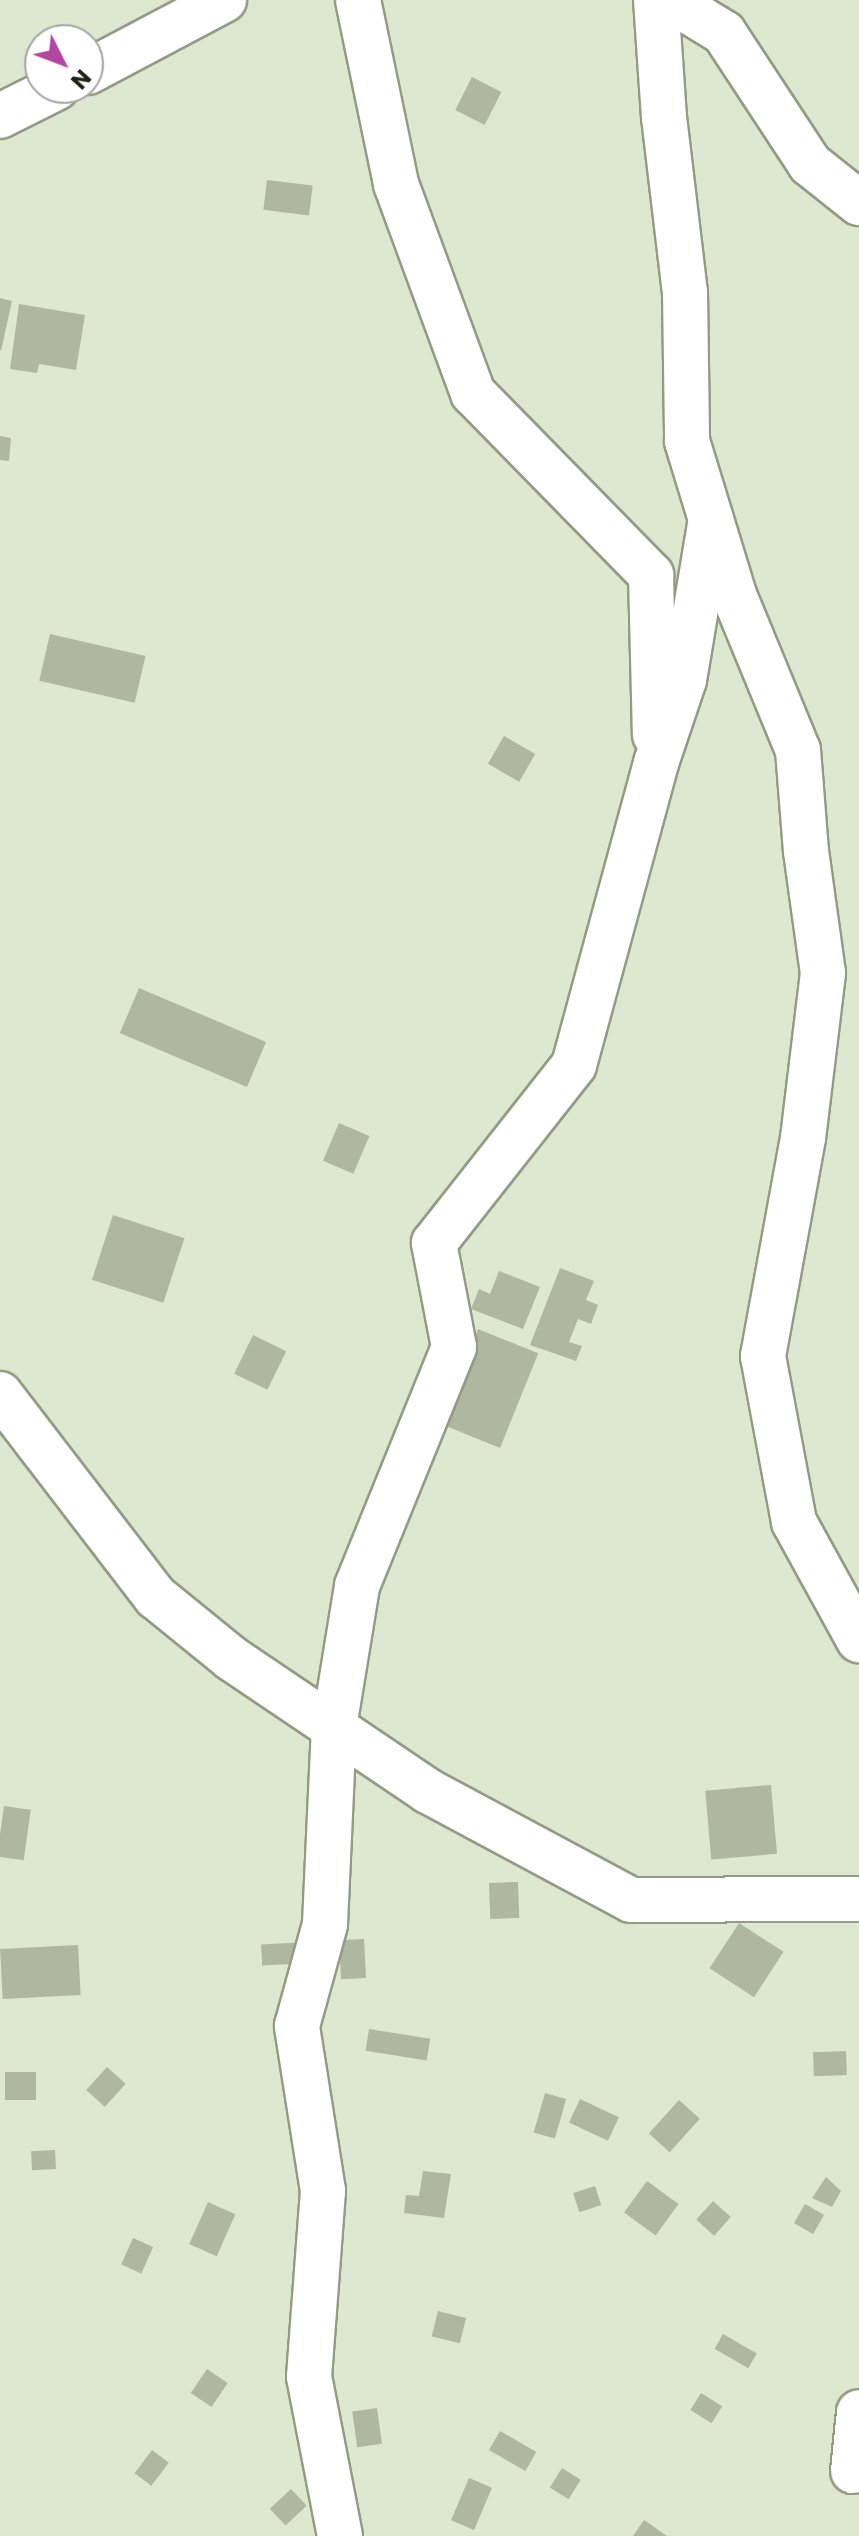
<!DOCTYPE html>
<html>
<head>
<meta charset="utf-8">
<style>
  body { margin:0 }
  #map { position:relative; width:859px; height:2536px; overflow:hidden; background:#dee7cf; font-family:Poppins,sans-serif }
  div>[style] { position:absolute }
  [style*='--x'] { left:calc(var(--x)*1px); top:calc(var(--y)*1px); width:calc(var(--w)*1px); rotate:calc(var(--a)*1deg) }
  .building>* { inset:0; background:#afb7a0; transform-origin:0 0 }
  .roads { filter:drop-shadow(2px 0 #939b84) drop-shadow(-2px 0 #939b84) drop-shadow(0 2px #939b84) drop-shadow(0 -2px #939b84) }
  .street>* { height:44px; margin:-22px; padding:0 22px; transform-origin:22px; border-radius:22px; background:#fff }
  span { translate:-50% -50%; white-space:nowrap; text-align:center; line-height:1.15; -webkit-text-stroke:7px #fff; paint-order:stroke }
  .north { position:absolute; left:24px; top:24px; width:80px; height:80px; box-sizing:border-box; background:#fff; border:2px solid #a5a6a3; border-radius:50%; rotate:132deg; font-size:22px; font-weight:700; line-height:32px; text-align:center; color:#1e2118 }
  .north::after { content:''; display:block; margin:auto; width:28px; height:36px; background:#b345a3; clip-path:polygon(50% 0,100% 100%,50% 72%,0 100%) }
</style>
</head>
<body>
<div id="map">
  <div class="building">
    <div style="left:472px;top:77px;width:33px;height:37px;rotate:27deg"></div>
    <div style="left:267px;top:180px;width:46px;height:30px;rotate:7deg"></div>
    <div style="clip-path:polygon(0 298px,12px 301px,1px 351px,0 350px)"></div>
    <div style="clip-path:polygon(19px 304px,85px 315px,76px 370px,39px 364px,37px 373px,10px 369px)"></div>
    <div style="clip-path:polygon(0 436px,11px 438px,9px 461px,0 460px)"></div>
    <div style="left:50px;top:634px;width:98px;height:48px;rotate:13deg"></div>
    <div style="left:504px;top:736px;width:36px;height:32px;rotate:30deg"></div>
    <div style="left:139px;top:988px;width:138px;height:49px;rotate:23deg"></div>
    <div style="left:339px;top:1123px;width:33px;height:41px;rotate:23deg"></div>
    <div style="left:113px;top:1215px;width:75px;height:68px;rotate:18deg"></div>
    <div style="clip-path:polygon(560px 1268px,594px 1281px,586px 1300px,598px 1305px,591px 1324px,578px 1319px,569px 1342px,582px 1346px,576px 1361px,530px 1345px)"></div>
    <div style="clip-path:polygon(499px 1271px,540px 1287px,523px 1329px,471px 1309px,479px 1289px,490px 1294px)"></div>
    <div style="left:478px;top:1329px;width:65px;height:102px;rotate:22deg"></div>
    <div style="left:253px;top:1335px;width:37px;height:43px;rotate:26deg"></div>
    <div style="left:771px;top:1785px;width:69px;height:66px;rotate:85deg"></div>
    <div style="left:4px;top:1806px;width:27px;height:51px;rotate:8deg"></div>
    <div style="left:518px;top:1882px;width:36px;height:29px;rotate:88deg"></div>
    <div style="left:739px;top:1923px;width:53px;height:54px;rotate:33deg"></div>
    <div style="left:364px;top:1939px;width:39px;height:25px;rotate:87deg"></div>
    <div style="left:307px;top:1942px;width:21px;height:46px;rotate:87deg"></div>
    <div style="left:78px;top:1945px;width:50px;height:78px;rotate:87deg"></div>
    <div style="left:369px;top:2029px;width:62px;height:22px;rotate:9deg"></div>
    <div style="left:846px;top:2051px;width:24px;height:33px;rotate:88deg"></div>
    <div style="left:107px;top:2067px;width:25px;height:31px;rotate:42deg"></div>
    <div style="left:5px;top:2072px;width:31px;height:28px"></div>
    <div style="left:545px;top:2093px;width:22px;height:41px;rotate:16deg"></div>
    <div style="left:580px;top:2099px;width:43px;height:26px;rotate:25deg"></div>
    <div style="left:679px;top:2100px;width:28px;height:45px;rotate:42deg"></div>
    <div style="left:55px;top:2150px;width:19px;height:24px;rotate:87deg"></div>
    <div style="clip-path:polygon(423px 2171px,451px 2174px,444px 2218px,404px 2213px,406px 2195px,419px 2196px)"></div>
    <div style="clip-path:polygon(826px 2177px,841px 2191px,832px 2207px,812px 2198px)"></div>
    <div style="left:647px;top:2181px;width:39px;height:39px;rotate:36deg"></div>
    <div style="left:595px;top:2186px;width:20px;height:23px;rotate:72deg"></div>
    <div style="left:713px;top:2201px;width:24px;height:25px;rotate:42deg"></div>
    <div style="left:208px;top:2202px;width:30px;height:46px;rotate:24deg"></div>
    <div style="left:805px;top:2204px;width:22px;height:22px;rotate:30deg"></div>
    <div style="left:133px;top:2238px;width:22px;height:29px;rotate:24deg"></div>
    <div style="left:438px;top:2311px;width:29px;height:26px;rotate:14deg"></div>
    <div style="left:723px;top:2334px;width:39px;height:17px;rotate:30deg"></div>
    <div style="left:207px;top:2369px;width:25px;height:29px;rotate:34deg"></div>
    <div style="left:701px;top:2393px;width:25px;height:20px;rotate:32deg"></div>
    <div style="left:377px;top:2408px;width:36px;height:25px;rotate:82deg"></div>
    <div style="left:500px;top:2431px;width:42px;height:22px;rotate:30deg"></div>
    <div style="left:152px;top:2450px;width:21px;height:29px;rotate:37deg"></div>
    <div style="left:562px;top:2468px;width:22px;height:23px;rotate:32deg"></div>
    <div style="left:469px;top:2478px;width:25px;height:46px;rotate:23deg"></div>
    <div style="left:291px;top:2489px;width:23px;height:29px;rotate:47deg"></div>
    <div style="clip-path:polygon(644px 2520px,667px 2536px,633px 2536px)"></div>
  </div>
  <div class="roads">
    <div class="street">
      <div style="--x:358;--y:0;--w:188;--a:78.3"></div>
      <div style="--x:396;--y:184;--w:223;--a:69.8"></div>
      <div style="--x:473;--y:393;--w:255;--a:45.6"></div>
      <div style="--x:651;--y:575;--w:160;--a:88.6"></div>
      <div style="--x:656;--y:0;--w:117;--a:86.1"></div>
      <div style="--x:664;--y:117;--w:176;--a:83.2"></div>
      <div style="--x:685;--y:292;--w:149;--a:89.2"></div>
      <div style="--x:687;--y:441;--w:161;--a:73"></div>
      <div style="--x:734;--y:595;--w:168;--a:67.6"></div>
      <div style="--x:798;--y:750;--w:101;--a:85.5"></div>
      <div style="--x:806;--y:851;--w:123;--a:82.1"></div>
      <div style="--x:823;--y:973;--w:166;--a:96.9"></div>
      <div style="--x:803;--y:1138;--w:222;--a:100.4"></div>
      <div style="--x:763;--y:1356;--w:169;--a:79.4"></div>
      <div style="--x:794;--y:1522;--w:135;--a:61.2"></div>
      <div style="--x:670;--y:0;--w:63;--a:31.4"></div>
      <div style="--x:724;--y:33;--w:157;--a:56.7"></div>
      <div style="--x:810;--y:164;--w:63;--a:38.5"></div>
      <div style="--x:88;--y:72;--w:154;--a:-27.9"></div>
      <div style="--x:0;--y:116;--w:63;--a:-26.6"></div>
      <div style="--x:0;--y:1394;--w:256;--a:52.5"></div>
      <div style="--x:156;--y:1597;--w:97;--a:39.1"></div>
      <div style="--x:231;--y:1658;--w:238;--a:34"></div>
      <div style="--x:428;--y:1791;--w:230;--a:28.2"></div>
      <div style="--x:631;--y:1900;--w:228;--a:-0.3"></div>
      <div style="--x:853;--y:2471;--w:59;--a:-84.2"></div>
      <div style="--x:340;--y:2536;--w:162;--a:-101"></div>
      <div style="--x:309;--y:2377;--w:187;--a:-85.7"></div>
      <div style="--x:323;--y:2191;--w:167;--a:-99"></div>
      <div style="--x:297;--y:2026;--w:106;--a:-74.6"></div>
      <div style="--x:325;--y:1924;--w:197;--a:-87.4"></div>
      <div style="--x:334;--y:1727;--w:143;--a:-80.7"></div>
      <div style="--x:357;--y:1586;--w:258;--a:-67.9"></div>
      <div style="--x:454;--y:1347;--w:106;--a:-100.9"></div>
      <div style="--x:434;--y:1243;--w:226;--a:-51.8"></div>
      <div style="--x:574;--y:1065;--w:313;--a:-74.8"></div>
      <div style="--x:656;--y:763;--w:88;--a:-71.4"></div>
      <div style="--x:684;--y:680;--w:163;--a:-80.5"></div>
    </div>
  </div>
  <div class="north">N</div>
</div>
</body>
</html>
